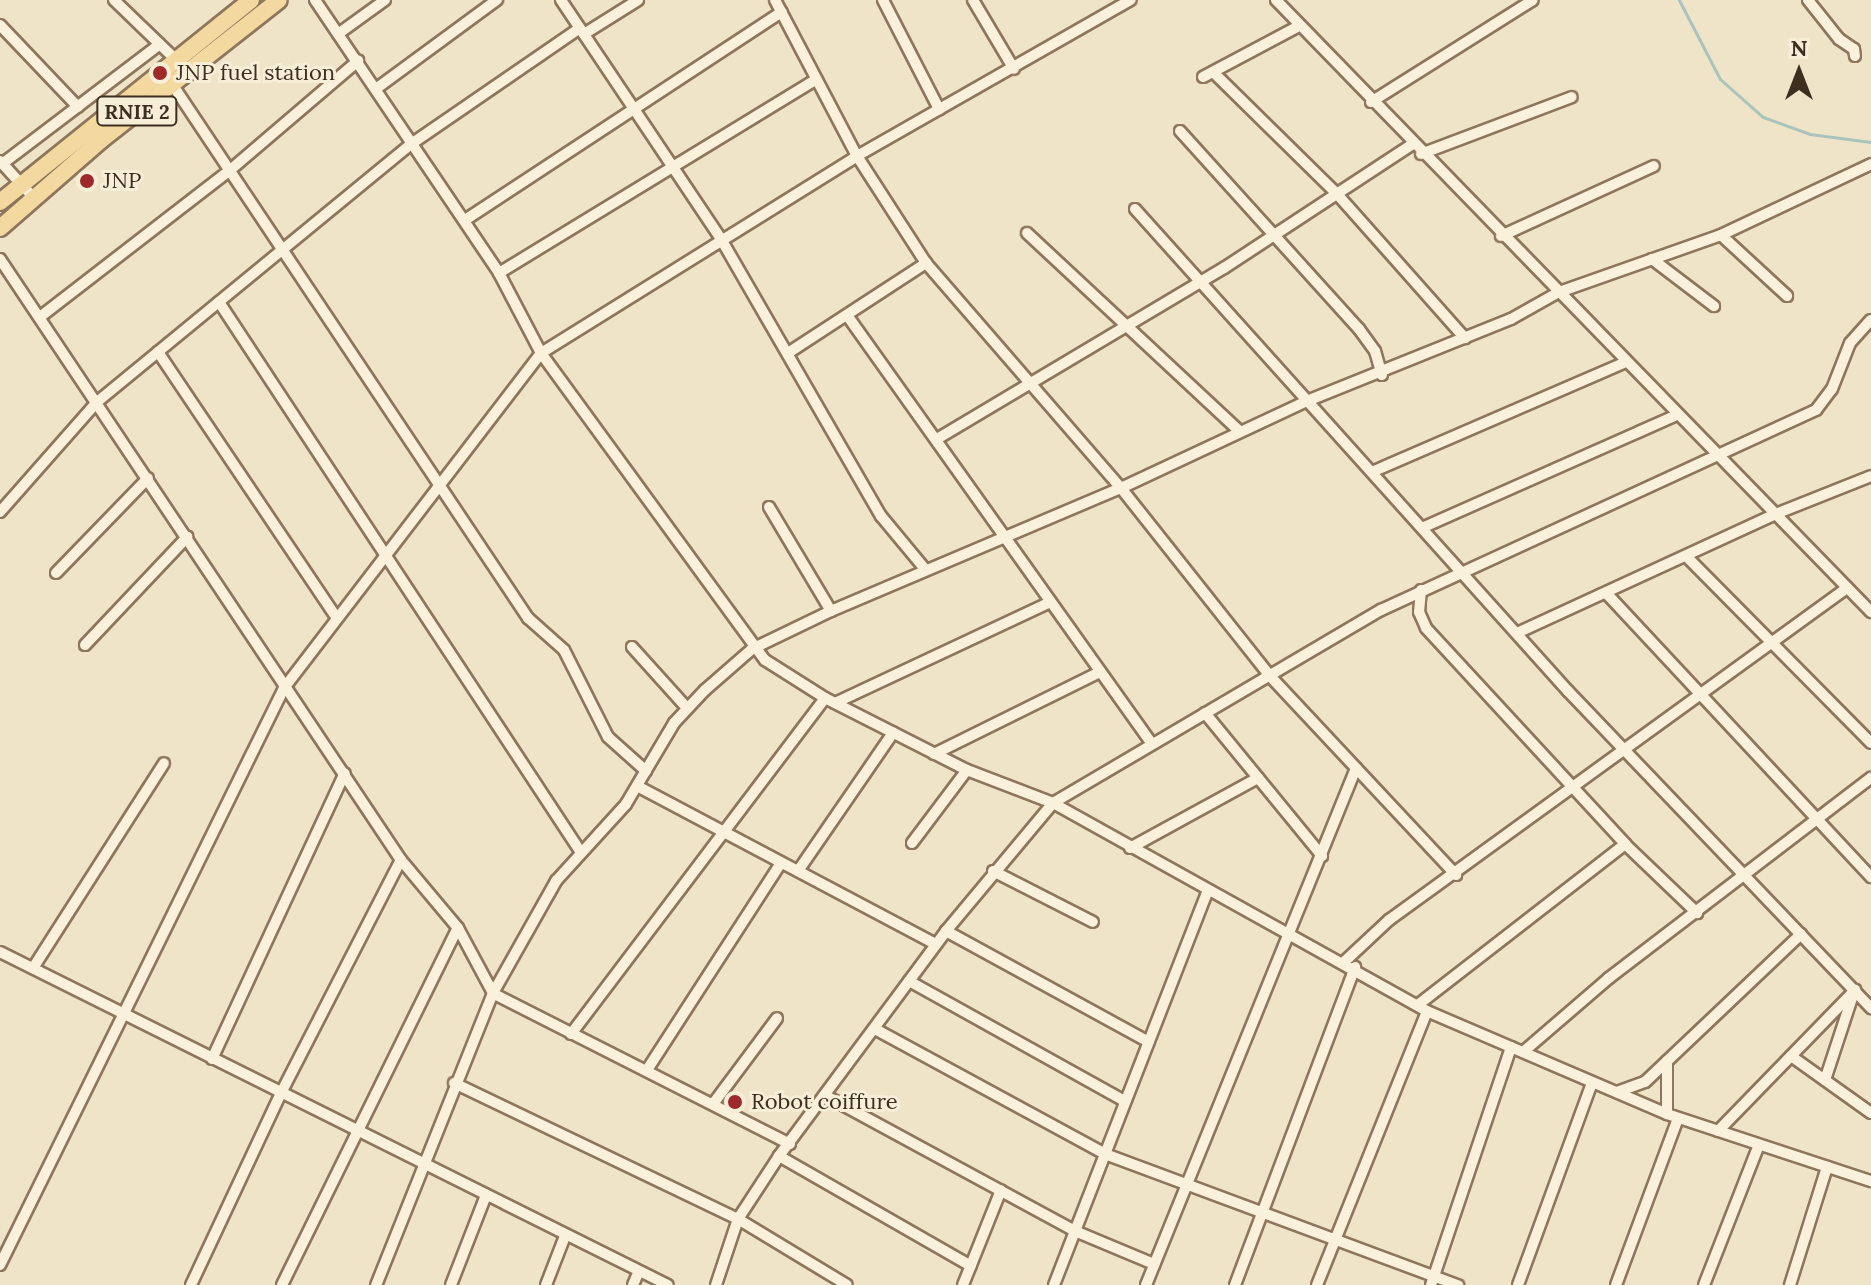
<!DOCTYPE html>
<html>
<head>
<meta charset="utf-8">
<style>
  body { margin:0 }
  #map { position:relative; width:1871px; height:1285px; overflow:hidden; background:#f0e4c8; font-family:Lora,serif }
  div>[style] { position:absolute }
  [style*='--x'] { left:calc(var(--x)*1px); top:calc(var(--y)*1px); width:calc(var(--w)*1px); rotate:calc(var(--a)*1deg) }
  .stream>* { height:3px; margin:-1.5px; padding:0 1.5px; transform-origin:1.5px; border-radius:1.5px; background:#a9c4bc }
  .roads { filter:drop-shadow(2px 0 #8d765c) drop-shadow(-2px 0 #8d765c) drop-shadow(0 2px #8d765c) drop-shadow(0 -2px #8d765c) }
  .minor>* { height:10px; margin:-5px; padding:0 5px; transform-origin:5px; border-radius:5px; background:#faf1dc }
  .primary>* { height:16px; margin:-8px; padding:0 8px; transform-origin:8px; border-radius:8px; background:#f3d9a0 }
  .dots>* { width:22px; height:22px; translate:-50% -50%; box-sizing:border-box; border:4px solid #f7eed8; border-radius:50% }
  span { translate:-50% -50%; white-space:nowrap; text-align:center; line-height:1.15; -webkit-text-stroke:6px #f7eed8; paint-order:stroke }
  .shield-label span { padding:2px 6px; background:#f7eed8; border:2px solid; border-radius:6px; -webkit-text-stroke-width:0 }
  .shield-label { font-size:20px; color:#3d2e20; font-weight:700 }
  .poi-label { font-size:22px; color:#3d2e20 }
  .left { translate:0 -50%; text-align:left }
  .north { position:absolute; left:1759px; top:32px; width:80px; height:80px; -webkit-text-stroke:6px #f7eed8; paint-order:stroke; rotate:0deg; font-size:22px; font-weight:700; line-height:32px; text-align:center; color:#3d2e20 }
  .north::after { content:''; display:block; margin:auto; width:28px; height:36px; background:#3d2e20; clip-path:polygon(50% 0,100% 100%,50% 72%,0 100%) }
</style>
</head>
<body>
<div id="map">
  <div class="stream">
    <div style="--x:1679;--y:0;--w:89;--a:62.6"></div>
    <div style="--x:1720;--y:79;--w:57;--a:41.5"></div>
    <div style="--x:1763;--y:117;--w:50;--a:19.9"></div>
    <div style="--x:1810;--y:134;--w:62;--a:7.5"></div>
  </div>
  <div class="roads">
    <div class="minor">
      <div style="--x:114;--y:0;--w:83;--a:44"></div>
      <div style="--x:315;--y:0;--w:329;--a:56"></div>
      <div style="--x:499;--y:273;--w:90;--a:62.3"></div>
      <div style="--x:541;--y:353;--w:380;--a:53.9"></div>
      <div style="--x:765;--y:660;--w:71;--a:32.3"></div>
      <div style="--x:825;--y:698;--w:159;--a:26.9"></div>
      <div style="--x:967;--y:770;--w:92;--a:21"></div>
      <div style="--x:1053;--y:803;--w:428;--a:29.1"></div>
      <div style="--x:1427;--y:1011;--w:261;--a:23.2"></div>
      <div style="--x:1667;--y:1114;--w:215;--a:18.2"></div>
      <div style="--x:561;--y:0;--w:288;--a:56.2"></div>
      <div style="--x:721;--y:239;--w:320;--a:60"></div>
      <div style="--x:881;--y:516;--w:69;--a:50.3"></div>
      <div style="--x:775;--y:0;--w:176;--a:62.3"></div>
      <div style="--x:857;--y:156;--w:127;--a:57.2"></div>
      <div style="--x:926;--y:263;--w:298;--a:49.1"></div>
      <div style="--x:1121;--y:488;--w:238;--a:51.6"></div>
      <div style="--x:1269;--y:675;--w:274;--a:46.9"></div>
      <div style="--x:883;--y:0;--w:123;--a:62.8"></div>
      <div style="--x:973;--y:0;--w:80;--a:59.3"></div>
      <div style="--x:1276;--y:0;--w:854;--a:45.81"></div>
      <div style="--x:1808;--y:0;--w:50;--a:51.5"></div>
      <div style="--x:1839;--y:39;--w:18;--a:34"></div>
      <div style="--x:1854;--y:49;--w:7;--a:82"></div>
      <div style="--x:0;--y:25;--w:113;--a:46.4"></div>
      <div style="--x:338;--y:34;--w:58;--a:-35.9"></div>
      <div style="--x:584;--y:34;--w:64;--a:-32.2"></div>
      <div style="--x:1213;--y:72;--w:174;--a:44.5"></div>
      <div style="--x:1337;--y:194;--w:193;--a:48.4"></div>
      <div style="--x:1203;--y:77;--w:106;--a:-28"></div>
      <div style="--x:172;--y:84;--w:642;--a:56.31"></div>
      <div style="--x:528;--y:618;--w:48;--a:41.6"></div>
      <div style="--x:564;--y:650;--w:97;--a:63.2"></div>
      <div style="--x:608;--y:737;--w:51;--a:41.8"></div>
      <div style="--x:377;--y:88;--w:149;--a:-36.3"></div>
      <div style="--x:1371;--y:102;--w:191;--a:-32.2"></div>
      <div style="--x:1180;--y:131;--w:267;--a:47.9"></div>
      <div style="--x:1359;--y:329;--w:27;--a:54"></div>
      <div style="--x:1375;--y:351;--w:25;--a:74"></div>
      <div style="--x:1421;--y:154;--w:161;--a:-20.7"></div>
      <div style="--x:0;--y:161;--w:50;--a:47.4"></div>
      <div style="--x:2;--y:164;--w:198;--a:-37.2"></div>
      <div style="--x:1135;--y:209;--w:648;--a:48.07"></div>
      <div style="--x:1568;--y:691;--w:439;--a:46.3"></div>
      <div style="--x:465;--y:220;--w:379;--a:-33.3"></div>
      <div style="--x:1027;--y:233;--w:289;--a:43"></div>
      <div style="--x:1721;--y:235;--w:90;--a:42.7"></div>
      <div style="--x:1501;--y:236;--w:168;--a:-24.6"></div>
      <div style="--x:0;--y:259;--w:722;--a:56.29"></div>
      <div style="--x:401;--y:860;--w:89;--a:50"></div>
      <div style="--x:458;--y:928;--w:74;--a:61.7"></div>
      <div style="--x:493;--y:993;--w:315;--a:111.8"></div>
      <div style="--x:1652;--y:259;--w:78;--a:37.2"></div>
      <div style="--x:499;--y:273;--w:370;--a:-31.4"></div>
      <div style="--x:219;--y:302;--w:657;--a:56.67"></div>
      <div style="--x:40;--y:317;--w:239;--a:-37.7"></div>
      <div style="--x:229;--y:171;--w:170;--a:-40.5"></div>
      <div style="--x:849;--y:318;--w:523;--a:54.58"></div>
      <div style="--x:158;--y:352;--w:319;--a:56.1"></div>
      <div style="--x:788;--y:353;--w:165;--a:-33.1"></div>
      <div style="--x:937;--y:439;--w:334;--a:-30.8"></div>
      <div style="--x:1224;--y:268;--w:224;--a:-33.3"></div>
      <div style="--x:1374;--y:471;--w:272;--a:-23.4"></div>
      <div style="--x:769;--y:507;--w:121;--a:59.2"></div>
      <div style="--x:0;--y:512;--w:147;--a:-48.6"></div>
      <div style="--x:97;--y:402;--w:410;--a:-39.4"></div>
      <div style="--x:414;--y:142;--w:201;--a:-34.5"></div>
      <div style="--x:1424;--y:527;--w:274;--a:-23.9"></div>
      <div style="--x:1686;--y:556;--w:263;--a:45.3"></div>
      <div style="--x:56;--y:573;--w:132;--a:-45.9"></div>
      <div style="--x:1421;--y:590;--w:22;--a:95"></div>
      <div style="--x:1419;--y:612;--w:17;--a:66"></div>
      <div style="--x:1426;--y:628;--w:294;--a:47.3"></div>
      <div style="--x:1625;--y:844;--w:100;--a:43.8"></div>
      <div style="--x:1608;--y:595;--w:386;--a:47"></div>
      <div style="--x:1517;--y:633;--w:282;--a:-24.7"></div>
      <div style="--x:1773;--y:515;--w:105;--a:-21.7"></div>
      <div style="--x:85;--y:645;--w:149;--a:-46.6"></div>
      <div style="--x:632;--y:647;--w:82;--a:48"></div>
      <div style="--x:835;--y:703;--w:238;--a:-25.1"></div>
      <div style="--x:1205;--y:713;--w:185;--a:50.7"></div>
      <div style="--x:934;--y:754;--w:185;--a:-26.3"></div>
      <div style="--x:639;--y:787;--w:336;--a:27.9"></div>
      <div style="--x:912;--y:843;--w:91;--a:-53"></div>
      <div style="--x:1130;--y:848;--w:146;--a:-28.7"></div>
      <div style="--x:798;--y:871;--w:168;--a:-55.5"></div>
      <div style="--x:993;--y:871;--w:112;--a:27"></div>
      <div style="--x:946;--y:931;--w:231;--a:28.7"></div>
      <div style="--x:0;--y:952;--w:746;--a:26.5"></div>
      <div style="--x:1344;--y:962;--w:62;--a:-43"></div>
      <div style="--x:1389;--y:920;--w:566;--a:-35.94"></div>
      <div style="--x:33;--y:968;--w:243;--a:-57.4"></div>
      <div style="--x:909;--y:981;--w:247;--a:29.1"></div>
      <div style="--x:1419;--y:1004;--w:261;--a:-37.8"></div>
      <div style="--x:875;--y:1029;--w:262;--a:28.5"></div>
      <div style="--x:1105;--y:1154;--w:377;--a:20.4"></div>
      <div style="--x:571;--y:1034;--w:421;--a:-52.9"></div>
      <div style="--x:1523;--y:1052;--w:113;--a:-40.7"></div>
      <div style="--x:1609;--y:978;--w:330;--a:-37.4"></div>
      <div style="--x:1791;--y:1056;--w:98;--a:35.5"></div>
      <div style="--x:212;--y:1059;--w:315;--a:-65.1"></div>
      <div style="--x:1667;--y:1061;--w:53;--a:90"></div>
      <div style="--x:647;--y:1070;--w:247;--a:-57.1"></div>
      <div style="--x:1825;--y:1080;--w:89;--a:-71.8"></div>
      <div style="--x:454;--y:1083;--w:315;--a:25.6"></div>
      <div style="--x:738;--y:1219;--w:127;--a:31.2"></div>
      <div style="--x:1617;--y:1092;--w:30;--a:-20"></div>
      <div style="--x:1645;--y:1082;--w:215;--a:-43.5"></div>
      <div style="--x:828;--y:1097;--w:281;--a:28.5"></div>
      <div style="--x:1075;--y:1231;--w:86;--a:22.7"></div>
      <div style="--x:713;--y:1104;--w:107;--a:-53.3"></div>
      <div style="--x:1718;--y:1131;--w:197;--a:-45.8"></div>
      <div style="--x:790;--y:1144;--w:333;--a:-153.1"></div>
      <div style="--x:493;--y:993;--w:129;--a:-60.6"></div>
      <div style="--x:556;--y:881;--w:104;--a:-47.7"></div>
      <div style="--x:626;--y:804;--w:94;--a:-59.3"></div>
      <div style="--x:674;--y:723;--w:45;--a:-46.8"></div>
      <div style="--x:705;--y:690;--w:62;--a:-41.1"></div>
      <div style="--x:752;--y:649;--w:88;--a:-25.7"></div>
      <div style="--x:831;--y:611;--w:315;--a:-23"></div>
      <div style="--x:1121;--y:488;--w:205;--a:-25.1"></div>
      <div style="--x:1307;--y:401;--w:220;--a:-21.9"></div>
      <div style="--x:1511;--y:319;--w:55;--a:-29.4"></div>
      <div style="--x:1559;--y:292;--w:172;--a:-19.4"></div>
      <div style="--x:1721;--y:235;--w:166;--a:-25.3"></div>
      <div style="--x:779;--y:1156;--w:221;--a:29.8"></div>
      <div style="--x:0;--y:1265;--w:643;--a:-63.79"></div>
      <div style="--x:284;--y:688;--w:422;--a:-52.5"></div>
      <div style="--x:541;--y:353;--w:372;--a:-31.9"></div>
      <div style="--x:857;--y:156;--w:315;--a:-29.7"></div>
      <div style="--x:191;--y:1285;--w:212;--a:-64.9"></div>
      <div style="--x:281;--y:1093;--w:262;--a:-62.8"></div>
      <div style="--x:282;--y:1285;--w:398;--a:-63.8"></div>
      <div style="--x:451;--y:1285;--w:97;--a:-68.7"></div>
      <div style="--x:546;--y:1285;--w:53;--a:-68.8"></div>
      <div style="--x:633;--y:1285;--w:13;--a:-67"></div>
      <div style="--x:716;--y:1285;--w:70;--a:-71.6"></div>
      <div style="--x:738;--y:1219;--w:75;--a:-56.9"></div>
      <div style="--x:779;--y:1156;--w:280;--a:-53.4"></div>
      <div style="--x:946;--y:931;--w:167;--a:-50.1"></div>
      <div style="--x:1053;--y:803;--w:381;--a:-30.5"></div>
      <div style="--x:1381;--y:610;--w:479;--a:-24.7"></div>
      <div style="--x:1816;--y:410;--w:26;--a:-53"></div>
      <div style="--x:1832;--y:389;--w:49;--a:-68.6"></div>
      <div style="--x:1850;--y:343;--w:31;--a:-48"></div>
      <div style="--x:963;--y:1285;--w:102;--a:-68.2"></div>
      <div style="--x:1054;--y:1285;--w:421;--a:-68.7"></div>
      <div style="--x:1146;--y:1285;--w:558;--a:-67.89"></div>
      <div style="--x:1235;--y:1285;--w:340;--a:-69.3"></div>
      <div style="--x:1317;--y:1285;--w:295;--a:-68.1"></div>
      <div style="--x:1431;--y:1285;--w:251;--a:-71.4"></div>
      <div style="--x:1518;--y:1285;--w:215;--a:-69.9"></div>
      <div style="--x:1616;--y:1285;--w:178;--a:-69.6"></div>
      <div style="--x:1704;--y:1285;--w:150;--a:-68.6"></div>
      <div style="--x:1790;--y:1285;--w:124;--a:-72.6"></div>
    </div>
    <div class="primary">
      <div style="--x:0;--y:202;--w:322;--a:-38.8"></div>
      <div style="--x:0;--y:228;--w:134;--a:-41.1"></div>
      <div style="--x:101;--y:140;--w:226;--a:-38.2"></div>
    </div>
  </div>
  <div class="dots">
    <div style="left:160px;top:73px;background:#9e2a2b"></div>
    <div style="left:87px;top:181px;background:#9e2a2b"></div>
    <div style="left:735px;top:1102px;background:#9e2a2b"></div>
  </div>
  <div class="shield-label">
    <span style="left:137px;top:111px">RNIE 2</span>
  </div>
  <div class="poi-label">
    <span class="left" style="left:176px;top:73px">JNP fuel station</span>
    <span class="left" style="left:103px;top:181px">JNP</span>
    <span class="left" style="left:751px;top:1102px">Robot coiffure</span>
  </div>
  <div class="north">N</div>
</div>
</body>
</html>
